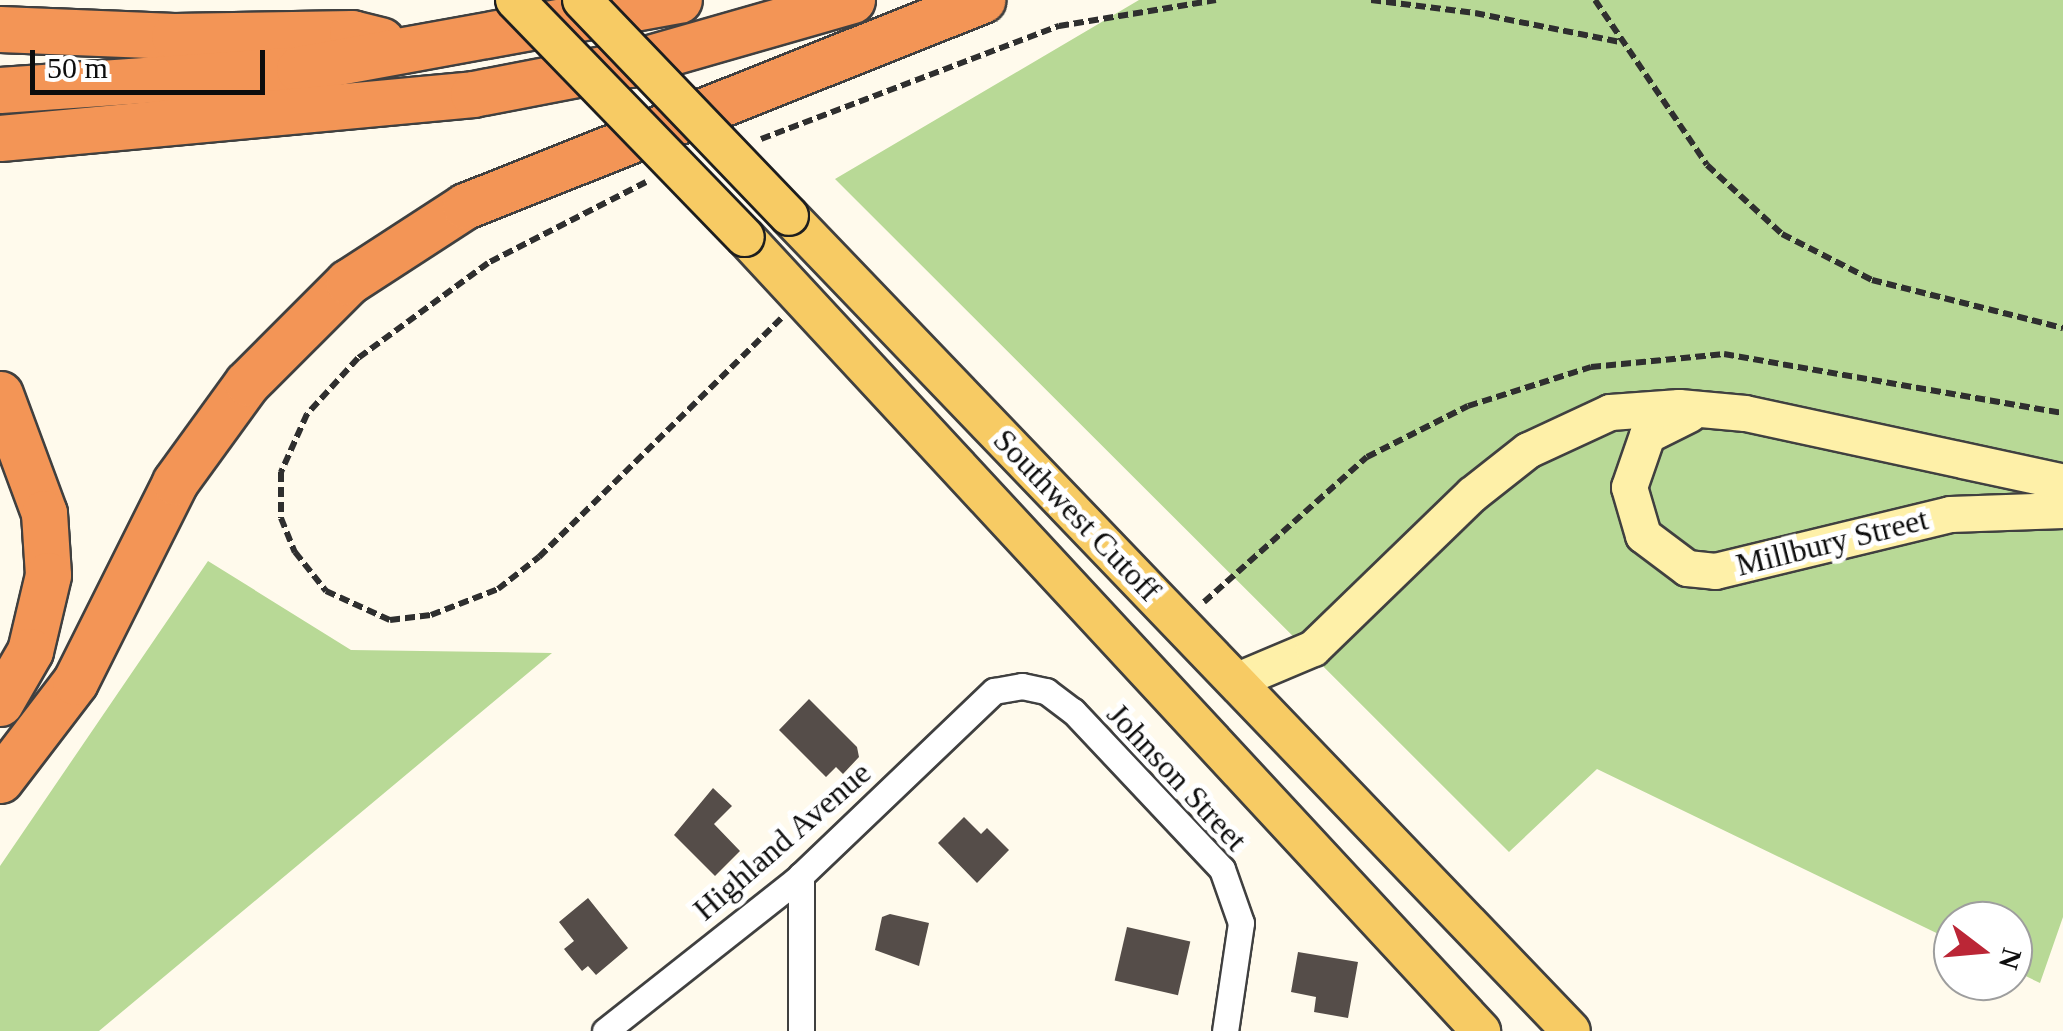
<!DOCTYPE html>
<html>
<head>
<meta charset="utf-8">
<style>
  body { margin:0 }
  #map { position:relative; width:2063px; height:1031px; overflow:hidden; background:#fffaec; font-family:"Times New Roman",serif }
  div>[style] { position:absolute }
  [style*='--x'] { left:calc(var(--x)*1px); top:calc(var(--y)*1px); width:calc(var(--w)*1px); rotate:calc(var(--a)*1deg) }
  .forest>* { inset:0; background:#b8d996 }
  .building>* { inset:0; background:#554d49; transform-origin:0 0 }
  .path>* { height:6px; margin-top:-3px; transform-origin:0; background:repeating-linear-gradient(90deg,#2f2f2f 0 10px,transparent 0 15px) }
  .roads { filter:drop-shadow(2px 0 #404040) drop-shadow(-2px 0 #404040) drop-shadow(0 2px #404040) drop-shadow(0 -2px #404040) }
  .minor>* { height:25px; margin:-12.5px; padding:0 12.5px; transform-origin:12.5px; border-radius:12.5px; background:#fff }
  .secondary>* { height:35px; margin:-17.5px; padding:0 17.5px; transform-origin:17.5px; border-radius:17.5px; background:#fef0a8 }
  .primary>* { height:38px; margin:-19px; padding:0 19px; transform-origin:19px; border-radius:19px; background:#f7cb64 }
  .motorway>* { height:45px; margin:-22.5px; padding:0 22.5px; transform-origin:22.5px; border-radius:22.5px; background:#f39556 }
  .bridges { filter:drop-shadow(2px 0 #1e1e1e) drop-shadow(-2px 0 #1e1e1e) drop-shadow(0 2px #1e1e1e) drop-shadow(0 -2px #1e1e1e) }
  .primary-bridge>* { height:38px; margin:-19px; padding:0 19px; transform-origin:19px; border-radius:19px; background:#f7cb64 }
  span { translate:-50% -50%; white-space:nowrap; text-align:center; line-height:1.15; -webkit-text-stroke:10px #fff; paint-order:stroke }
  .street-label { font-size:32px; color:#0d0d0d }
  .north { position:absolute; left:1933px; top:901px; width:100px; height:100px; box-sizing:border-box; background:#fff; border:2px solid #9e9e9e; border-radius:50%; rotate:106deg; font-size:28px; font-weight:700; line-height:40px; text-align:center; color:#0d0d0d }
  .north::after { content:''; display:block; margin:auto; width:35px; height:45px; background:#bb2636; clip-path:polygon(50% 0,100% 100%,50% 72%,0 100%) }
  .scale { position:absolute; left:30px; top:50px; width:235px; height:45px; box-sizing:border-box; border:5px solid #0d0d0d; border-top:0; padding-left:12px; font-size:30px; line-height:35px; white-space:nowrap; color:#0d0d0d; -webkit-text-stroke:8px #fff; paint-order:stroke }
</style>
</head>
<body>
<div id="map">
  <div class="forest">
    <div style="clip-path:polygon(1139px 0,2063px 0,2063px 917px,2040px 983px,2013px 970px,2013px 921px,1953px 921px,1953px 941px,1597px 769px,1509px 852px,835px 179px)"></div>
    <div style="clip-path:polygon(208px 561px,351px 650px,552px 653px,99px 1031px,0 1031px,0 866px)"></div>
  </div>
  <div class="building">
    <div style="clip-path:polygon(809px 699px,857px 747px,859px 757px,843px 774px,836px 767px,826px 777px,779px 730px)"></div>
    <div style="clip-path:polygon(713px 788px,732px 806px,714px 824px,740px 851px,715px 876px,674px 835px)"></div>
    <div style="clip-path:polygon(964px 817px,981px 834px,987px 828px,1009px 850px,977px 883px,938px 843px)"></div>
    <div style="clip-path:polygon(588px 898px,628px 948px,596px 975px,588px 966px,582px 971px,564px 949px,574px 941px,559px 922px)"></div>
    <div style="clip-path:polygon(890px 914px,929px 923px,919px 966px,875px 950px,882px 917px)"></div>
    <div style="left:1127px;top:927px;width:65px;height:55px;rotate:13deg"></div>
    <div style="clip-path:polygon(1298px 952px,1358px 962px,1348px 1018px,1314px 1012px,1316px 997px,1291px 992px)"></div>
  </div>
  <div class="path">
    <div style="--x:1371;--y:0;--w:105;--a:7.1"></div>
    <div style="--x:1475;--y:13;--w:148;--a:11.3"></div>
    <div style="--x:1595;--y:0;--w:199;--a:55.8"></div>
    <div style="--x:1707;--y:165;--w:102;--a:42.6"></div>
    <div style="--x:1782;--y:234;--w:101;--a:27.1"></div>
    <div style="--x:1872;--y:280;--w:197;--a:14.1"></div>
    <div style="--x:761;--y:139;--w:319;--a:-20.8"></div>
    <div style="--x:1059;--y:26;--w:159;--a:-9.4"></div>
    <div style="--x:646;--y:182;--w:178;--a:152.9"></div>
    <div style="--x:488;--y:263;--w:161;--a:143.8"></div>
    <div style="--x:358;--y:358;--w:76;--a:132.3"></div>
    <div style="--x:307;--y:414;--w:64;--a:114.1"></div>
    <div style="--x:281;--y:472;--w:46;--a:90"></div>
    <div style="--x:281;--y:518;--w:37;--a:68"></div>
    <div style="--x:295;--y:552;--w:50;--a:51.5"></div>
    <div style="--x:326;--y:591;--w:70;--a:24.4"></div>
    <div style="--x:390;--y:620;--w:41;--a:-7"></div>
    <div style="--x:431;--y:615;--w:72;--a:-21.2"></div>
    <div style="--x:498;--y:589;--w:52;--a:-38"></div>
    <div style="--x:539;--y:557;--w:340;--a:-44.6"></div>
    <div style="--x:1204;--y:602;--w:218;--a:-41.7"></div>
    <div style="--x:1367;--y:457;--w:113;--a:-26.8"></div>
    <div style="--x:1468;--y:406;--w:129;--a:-17.6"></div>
    <div style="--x:1591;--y:367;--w:134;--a:-5.6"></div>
    <div style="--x:1724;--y:354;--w:344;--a:9.9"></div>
  </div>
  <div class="roads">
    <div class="minor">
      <div style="--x:605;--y:1031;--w:241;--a:-38.3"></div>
      <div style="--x:794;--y:882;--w:277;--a:-43.7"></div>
      <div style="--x:994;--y:691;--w:28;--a:-10"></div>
      <div style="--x:1022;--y:686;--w:25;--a:12"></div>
      <div style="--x:1046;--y:691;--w:34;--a:37"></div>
      <div style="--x:1073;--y:711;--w:217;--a:46.7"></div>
      <div style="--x:1222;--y:869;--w:57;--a:70.6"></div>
      <div style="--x:1241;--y:923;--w:109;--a:98.4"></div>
      <div style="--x:801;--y:1031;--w:156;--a:-90"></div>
    </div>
    <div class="secondary">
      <div style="--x:1689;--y:414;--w:47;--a:153.4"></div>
      <div style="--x:1647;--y:435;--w:55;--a:109.1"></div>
      <div style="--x:1629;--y:487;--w:50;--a:73.7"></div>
      <div style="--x:1643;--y:535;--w:55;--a:36.9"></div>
      <div style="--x:1687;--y:568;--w:28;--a:6"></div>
      <div style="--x:1715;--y:571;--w:242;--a:-13.6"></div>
      <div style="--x:1950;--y:514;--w:113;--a:-2"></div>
      <div style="--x:1237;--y:680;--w:82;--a:-22.8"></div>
      <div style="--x:1313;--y:648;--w:221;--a:-44.1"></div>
      <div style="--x:1472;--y:494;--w:71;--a:-38.2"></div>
      <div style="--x:1528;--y:450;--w:90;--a:-24.9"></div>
      <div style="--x:1610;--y:412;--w:69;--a:-4.1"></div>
      <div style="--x:1679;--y:407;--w:66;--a:5.2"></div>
      <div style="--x:1745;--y:413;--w:325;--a:12.2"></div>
    </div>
    <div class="primary">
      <div style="--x:789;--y:216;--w:1129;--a:46.18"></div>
      <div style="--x:745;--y:237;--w:1083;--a:47.17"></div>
    </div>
    <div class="motorway">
      <div style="--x:0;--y:29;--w:174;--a:2.3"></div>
      <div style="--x:174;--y:36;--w:178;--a:-1"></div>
      <div style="--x:352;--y:33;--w:30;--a:14"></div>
      <div style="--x:0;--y:90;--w:300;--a:-4"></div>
      <div style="--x:299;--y:69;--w:386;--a:-10.3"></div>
      <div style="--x:0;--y:138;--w:475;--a:-5.3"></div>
      <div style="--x:473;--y:94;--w:159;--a:-10.9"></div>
      <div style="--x:629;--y:64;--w:232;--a:-16"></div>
      <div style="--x:0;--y:394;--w:127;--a:69.7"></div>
      <div style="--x:44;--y:513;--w:62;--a:86.3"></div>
      <div style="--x:48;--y:575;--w:78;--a:103.3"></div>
      <div style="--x:30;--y:651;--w:60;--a:120"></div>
      <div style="--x:0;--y:780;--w:123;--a:-52.6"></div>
      <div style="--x:75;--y:682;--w:224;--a:-63.4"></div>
      <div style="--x:175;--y:482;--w:122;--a:-54"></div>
      <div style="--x:247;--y:383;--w:143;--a:-45"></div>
      <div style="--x:348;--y:282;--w:140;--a:-33"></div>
      <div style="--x:465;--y:206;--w:557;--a:-21.72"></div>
    </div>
  </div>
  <div class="bridges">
    <div class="primary-bridge">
      <div style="--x:515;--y:0;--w:330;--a:45.9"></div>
      <div style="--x:582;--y:0;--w:299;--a:46.2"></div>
    </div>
  </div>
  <div class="street-label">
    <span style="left:1077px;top:515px;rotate:46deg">Southwest Cutoff</span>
    <span style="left:1832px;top:542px;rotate:-14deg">Millbury Street</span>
    <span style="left:1177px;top:777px;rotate:47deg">Johnson Street</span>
    <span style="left:782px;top:841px;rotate:-41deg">Highland Avenue</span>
  </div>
  <div class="north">N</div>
  <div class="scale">50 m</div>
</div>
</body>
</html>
